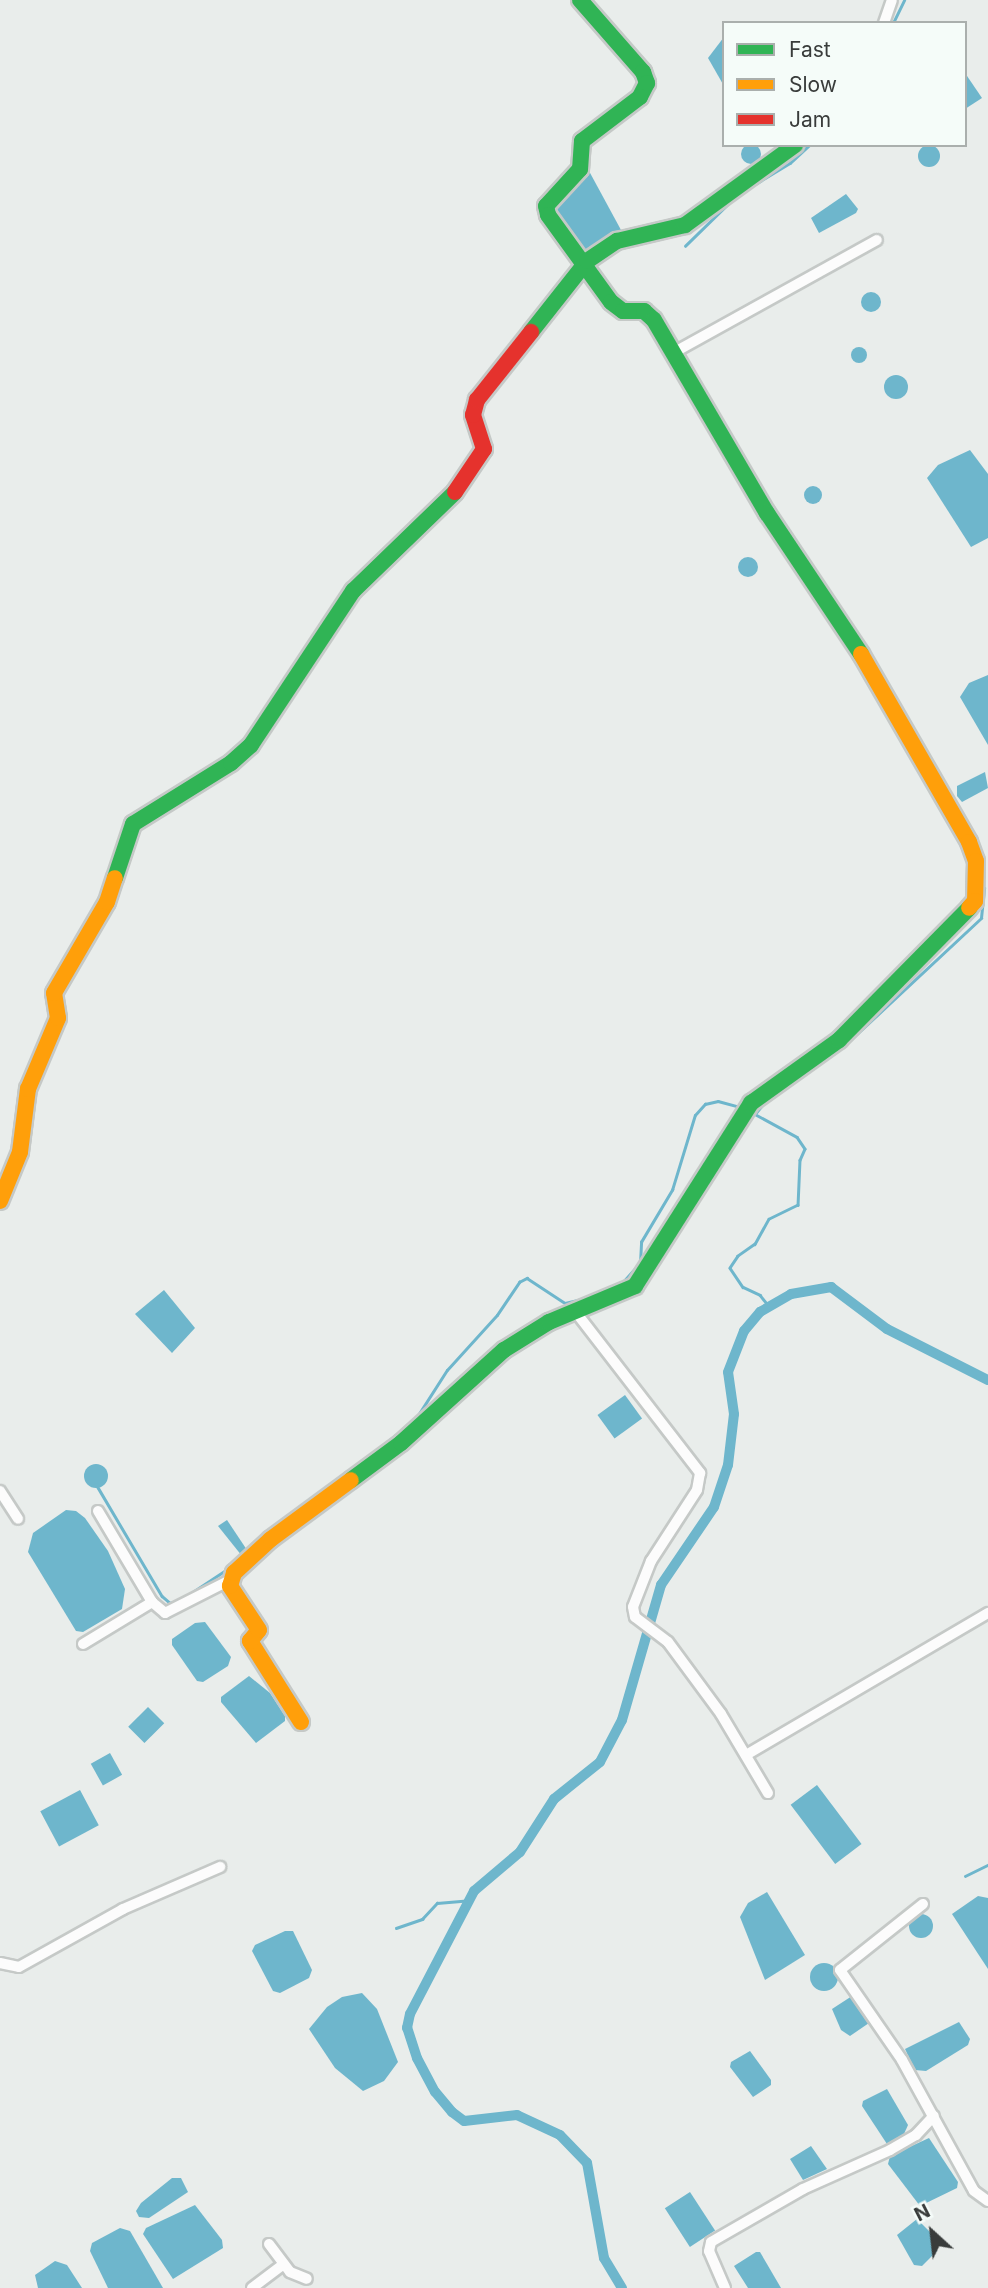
<!DOCTYPE html>
<html>
<head>
<meta charset="utf-8">
<style>
  body { margin:0 }
  #map { position:relative; width:988px; height:2288px; overflow:hidden; background:#e9edeb; font-family:Inter,sans-serif }
  div>[style] { position:absolute }
  [style*='--x'] { left:calc(var(--x)*1px); top:calc(var(--y)*1px); width:calc(var(--w)*1px); rotate:calc(var(--a)*1deg) }
  .water>* { inset:0; background:#6eb6cc; transform-origin:0 0 }
  .round { border-radius:50% }
  .stream>* { height:2.5px; margin:-1.25px; padding:0 1.25px; transform-origin:1.25px; border-radius:1.25px; background:#6eb6cc }
  .canal>* { height:10px; margin:-5px; padding:0 5px; transform-origin:5px; border-radius:5px; background:#6eb6cc }
  .roads { filter:drop-shadow(2px 0 #c5c9c7) drop-shadow(-2px 0 #c5c9c7) drop-shadow(0 2px #c5c9c7) drop-shadow(0 -2px #c5c9c7) }
  .street>* { height:10px; margin:-5px; padding:0 5px; transform-origin:5px; border-radius:5px; background:#fcfcfc }
  .fast>* { height:16px; margin:-8px; padding:0 8px; transform-origin:8px; border-radius:8px; background:#30b455 }
  .slow>* { height:16px; margin:-8px; padding:0 8px; transform-origin:8px; border-radius:8px; background:#ff9f0a }
  .jam>* { height:16px; margin:-8px; padding:0 8px; transform-origin:8px; border-radius:8px; background:#e5322d }
  span { translate:-50% -50%; white-space:nowrap; text-align:center; line-height:1.15; -webkit-text-stroke:5px #f5fcf9; paint-order:stroke }
  .legend { position:absolute; left:722px; top:21px; width:245px; height:126px; box-sizing:border-box; background:#f5fcf9; border:2px solid #aaafad; margin:0; padding:9px 12px; list-style:none; font-size:21px; color:#393c3b }
  .legend li { display:flex; align-items:center; gap:14px; height:35px }
  .legend b { width:35px; border:2px solid #aaafad }
  .north { position:absolute; left:897px; top:2197px; width:70px; height:70px; -webkit-text-stroke:5px #f5fcf9; paint-order:stroke; rotate:333deg; font-size:19px; font-weight:700; line-height:28px; text-align:center; color:#393c3b }
  .north::after { content:''; display:block; margin:auto; width:24px; height:32px; background:#393c3b; clip-path:polygon(50% 0,100% 100%,50% 72%,0 100%) }
</style>
</head>
<body>
<div id="map">
  <div class="water">
    <div style="clip-path:polygon(724px 37px,724px 86px,708px 58px)"></div>
    <div style="clip-path:polygon(965px 73px,982px 98px,965px 109px)"></div>
    <div class="round" style="left:741px;top:144px;width:20px;height:20px"></div>
    <div class="round" style="left:918px;top:145px;width:22px;height:22px"></div>
    <div style="clip-path:polygon(589px 171px,621px 230px,621px 235px,588px 254px,554px 215px,554px 206px)"></div>
    <div style="clip-path:polygon(846px 194px,858px 209px,856px 213px,819px 233px,811px 218px)"></div>
    <div class="round" style="left:861px;top:292px;width:20px;height:20px"></div>
    <div class="round" style="left:851px;top:347px;width:16px;height:16px"></div>
    <div class="round" style="left:884px;top:375px;width:24px;height:24px"></div>
    <div style="clip-path:polygon(970px 450px,988px 474px,988px 538px,971px 547px,927px 478px,938px 465px)"></div>
    <div class="round" style="left:804px;top:486px;width:18px;height:18px"></div>
    <div class="round" style="left:738px;top:557px;width:20px;height:20px"></div>
    <div style="clip-path:polygon(988px 675px,988px 745px,960px 697px,969px 683px)"></div>
    <div style="clip-path:polygon(985px 772px,988px 788px,962px 802px,957px 796px,957px 786px)"></div>
    <div style="clip-path:polygon(164px 1290px,195px 1328px,172px 1353px,135px 1314px)"></div>
    <div style="left:625px;top:1395px;width:29px;height:34px;rotate:54deg"></div>
    <div class="round" style="left:84px;top:1464px;width:24px;height:24px"></div>
    <div style="clip-path:polygon(66px 1510px,76px 1511px,85px 1518px,108px 1551px,125px 1589px,122px 1609px,83px 1632px,76px 1631px,28px 1552px,33px 1533px)"></div>
    <div style="clip-path:polygon(227px 1520px,247px 1550px,242px 1556px,218px 1526px)"></div>
    <div style="clip-path:polygon(205px 1622px,231px 1657px,228px 1666px,203px 1682px,197px 1681px,172px 1645px,172px 1639px,195px 1623px)"></div>
    <div style="clip-path:polygon(249px 1676px,270px 1693px,285px 1716px,285px 1721px,256px 1743px,221px 1702px,221px 1697px)"></div>
    <div style="left:148px;top:1707px;width:23px;height:28px;rotate:45deg"></div>
    <div style="left:110px;top:1753px;width:25px;height:22px;rotate:61deg"></div>
    <div style="left:817px;top:1785px;width:74px;height:33px;rotate:53deg"></div>
    <div style="left:80px;top:1790px;width:40px;height:45px;rotate:62deg"></div>
    <div style="clip-path:polygon(767px 1892px,805px 1955px,765px 1980px,740px 1917px,748px 1903px)"></div>
    <div style="clip-path:polygon(978px 1896px,988px 1898px,988px 1969px,952px 1914px)"></div>
    <div class="round" style="left:909px;top:1914px;width:24px;height:24px"></div>
    <div style="clip-path:polygon(285px 1931px,293px 1931px,312px 1970px,309px 1978px,280px 1993px,273px 1991px,252px 1951px,255px 1945px)"></div>
    <div class="round" style="left:810px;top:1963px;width:28px;height:28px"></div>
    <div style="clip-path:polygon(362px 1993px,377px 2009px,398px 2062px,384px 2081px,363px 2091px,335px 2068px,309px 2029px,327px 2007px,342px 1997px)"></div>
    <div style="clip-path:polygon(852px 1996px,869px 2023px,850px 2036px,841px 2030px,832px 2009px)"></div>
    <div style="clip-path:polygon(959px 2022px,970px 2039px,968px 2045px,926px 2071px,915px 2070px,905px 2049px)"></div>
    <div style="clip-path:polygon(750px 2051px,771px 2080px,771px 2085px,753px 2097px,730px 2067px,731px 2062px)"></div>
    <div style="clip-path:polygon(887px 2089px,908px 2125px,904px 2134px,887px 2144px,862px 2106px,863px 2101px)"></div>
    <div style="clip-path:polygon(929px 2138px,958px 2182px,957px 2188px,920px 2206px,888px 2164px,890px 2156px)"></div>
    <div style="clip-path:polygon(811px 2146px,827px 2169px,803px 2180px,790px 2159px)"></div>
    <div style="clip-path:polygon(172px 2178px,181px 2178px,188px 2192px,149px 2218px,139px 2217px,136px 2211px,141px 2203px)"></div>
    <div style="left:690px;top:2192px;width:46px;height:30px;rotate:57deg"></div>
    <div style="clip-path:polygon(195px 2205px,222px 2240px,223px 2248px,173px 2279px,143px 2234px,146px 2228px)"></div>
    <div style="clip-path:polygon(917px 2219px,930px 2232px,937px 2251px,922px 2266px,914px 2265px,897px 2235px)"></div>
    <div style="clip-path:polygon(120px 2228px,130px 2231px,163px 2288px,108px 2288px,90px 2251px,92px 2243px)"></div>
    <div style="clip-path:polygon(756px 2252px,760px 2252px,781px 2288px,748px 2288px,734px 2266px)"></div>
    <div style="clip-path:polygon(55px 2261px,67px 2265px,82px 2288px,38px 2288px,35px 2275px)"></div>
  </div>
  <div class="stream">
    <div style="--x:893;--y:23;--w:25;--a:-64"></div>
    <div style="--x:747;--y:189;--w:50;--a:-31.2"></div>
    <div style="--x:790;--y:163;--w:26;--a:-43"></div>
    <div style="--x:685;--y:246;--w:67;--a:-44.4"></div>
    <div style="--x:845;--y:1045;--w:186;--a:-43"></div>
    <div style="--x:981;--y:918;--w:30;--a:-84"></div>
    <div style="--x:788;--y:1086;--w:39;--a:-36"></div>
    <div style="--x:753;--y:1113;--w:50;--a:28.6"></div>
    <div style="--x:797;--y:1137;--w:14;--a:56"></div>
    <div style="--x:805;--y:1149;--w:12;--a:114"></div>
    <div style="--x:800;--y:1160;--w:45;--a:92.5"></div>
    <div style="--x:798;--y:1205;--w:32;--a:154"></div>
    <div style="--x:769;--y:1219;--w:29;--a:119"></div>
    <div style="--x:755;--y:1244;--w:21;--a:145"></div>
    <div style="--x:738;--y:1256;--w:14;--a:124"></div>
    <div style="--x:730;--y:1268;--w:23;--a:56"></div>
    <div style="--x:743;--y:1287;--w:19;--a:25"></div>
    <div style="--x:760;--y:1295;--w:13;--a:51"></div>
    <div style="--x:755;--y:1114;--w:13;--a:-51"></div>
    <div style="--x:621;--y:1284;--w:28;--a:-48"></div>
    <div style="--x:640;--y:1263;--w:21;--a:-87"></div>
    <div style="--x:641;--y:1242;--w:61;--a:-59.2"></div>
    <div style="--x:672;--y:1190;--w:78;--a:-73"></div>
    <div style="--x:695;--y:1115;--w:15;--a:-48"></div>
    <div style="--x:705;--y:1104;--w:13;--a:-13"></div>
    <div style="--x:718;--y:1101;--w:24;--a:15"></div>
    <div style="--x:96;--y:1484;--w:130;--a:59.5"></div>
    <div style="--x:162;--y:1596;--w:11;--a:41"></div>
    <div style="--x:170;--y:1603;--w:9;--a:-18"></div>
    <div style="--x:320;--y:1494;--w:120;--a:-37.9"></div>
    <div style="--x:415;--y:1420;--w:59;--a:-57.4"></div>
    <div style="--x:447;--y:1370;--w:74;--a:-47.7"></div>
    <div style="--x:497;--y:1315;--w:40;--a:-56"></div>
    <div style="--x:519;--y:1282;--w:9;--a:-27"></div>
    <div style="--x:527;--y:1278;--w:45;--a:33.3"></div>
    <div style="--x:565;--y:1303;--w:18;--a:-13"></div>
    <div style="--x:245;--y:1550;--w:70;--a:-36.9"></div>
    <div style="--x:185;--y:1597;--w:53;--a:-33.4"></div>
    <div style="--x:965;--y:1876;--w:25;--a:-26"></div>
    <div style="--x:396;--y:1928;--w:28;--a:-19"></div>
    <div style="--x:422;--y:1919;--w:22;--a:-47"></div>
    <div style="--x:437;--y:1903;--w:32;--a:-5"></div>
  </div>
  <div class="canal">
    <div style="--x:622;--y:2288;--w:35;--a:-121"></div>
    <div style="--x:604;--y:2258;--w:97;--a:-100.1"></div>
    <div style="--x:587;--y:2163;--w:39;--a:-134"></div>
    <div style="--x:560;--y:2135;--w:47;--a:-155.1"></div>
    <div style="--x:517;--y:2115;--w:53;--a:173.5"></div>
    <div style="--x:464;--y:2121;--w:15;--a:-143"></div>
    <div style="--x:452;--y:2112;--w:26;--a:-130"></div>
    <div style="--x:435;--y:2092;--w:38;--a:-118"></div>
    <div style="--x:417;--y:2058;--w:32;--a:-108"></div>
    <div style="--x:407;--y:2028;--w:14;--a:-78"></div>
    <div style="--x:410;--y:2014;--w:139;--a:-62.5"></div>
    <div style="--x:474;--y:1891;--w:60;--a:-40.3"></div>
    <div style="--x:520;--y:1852;--w:63;--a:-57.3"></div>
    <div style="--x:554;--y:1799;--w:59;--a:-38.8"></div>
    <div style="--x:600;--y:1762;--w:47;--a:-62.4"></div>
    <div style="--x:622;--y:1720;--w:141;--a:-73.9"></div>
    <div style="--x:661;--y:1585;--w:94;--a:-55.8"></div>
    <div style="--x:714;--y:1507;--w:44;--a:-71.6"></div>
    <div style="--x:728;--y:1465;--w:51;--a:-83.3"></div>
    <div style="--x:734;--y:1414;--w:42;--a:-98.1"></div>
    <div style="--x:728;--y:1372;--w:44;--a:-68.7"></div>
    <div style="--x:744;--y:1331;--w:25;--a:-50"></div>
    <div style="--x:760;--y:1312;--w:36;--a:-30"></div>
    <div style="--x:791;--y:1294;--w:41;--a:-9.9"></div>
    <div style="--x:831;--y:1287;--w:70;--a:36.9"></div>
    <div style="--x:887;--y:1329;--w:113;--a:26.8"></div>
  </div>
  <div class="roads">
    <div class="street">
      <div style="--x:884;--y:23;--w:24;--a:-71"></div>
      <div style="--x:673;--y:353;--w:233;--a:-29"></div>
      <div style="--x:575;--y:1311;--w:205;--a:52.3"></div>
      <div style="--x:700;--y:1473;--w:17;--a:100"></div>
      <div style="--x:697;--y:1490;--w:85;--a:122.9"></div>
      <div style="--x:651;--y:1561;--w:49;--a:111.4"></div>
      <div style="--x:633;--y:1607;--w:10;--a:79"></div>
      <div style="--x:635;--y:1617;--w:41;--a:37.1"></div>
      <div style="--x:668;--y:1642;--w:89;--a:53.6"></div>
      <div style="--x:721;--y:1714;--w:92;--a:59.3"></div>
      <div style="--x:0;--y:1491;--w:33;--a:57"></div>
      <div style="--x:98;--y:1511;--w:106;--a:59.3"></div>
      <div style="--x:152;--y:1602;--w:17;--a:40"></div>
      <div style="--x:165;--y:1613;--w:71;--a:-26.9"></div>
      <div style="--x:83;--y:1644;--w:81;--a:-31.3"></div>
      <div style="--x:746;--y:1755;--w:281;--a:-30.4"></div>
      <div style="--x:923;--y:1904;--w:106;--a:141.5"></div>
      <div style="--x:840;--y:1970;--w:109;--a:55.4"></div>
      <div style="--x:902;--y:2060;--w:149;--a:61.2"></div>
      <div style="--x:974;--y:2191;--w:17;--a:36"></div>
      <div style="--x:0;--y:1963;--w:19;--a:12"></div>
      <div style="--x:19;--y:1967;--w:119;--a:-29.1"></div>
      <div style="--x:123;--y:1909;--w:106;--a:-23.4"></div>
      <div style="--x:269;--y:2244;--w:35;--a:53"></div>
      <div style="--x:290;--y:2272;--w:18;--a:22"></div>
      <div style="--x:252;--y:2288;--w:39;--a:-37"></div>
      <div style="--x:725;--y:2288;--w:40;--a:-113.4"></div>
      <div style="--x:709;--y:2251;--w:9;--a:-77"></div>
      <div style="--x:711;--y:2242;--w:106;--a:-29.9"></div>
      <div style="--x:803;--y:2189;--w:95;--a:-24.1"></div>
      <div style="--x:890;--y:2150;--w:30;--a:-30"></div>
      <div style="--x:916;--y:2135;--w:26;--a:-47"></div>
    </div>
    <div class="fast">
      <div style="--x:580;--y:0;--w:96;--a:48.8"></div>
      <div style="--x:643;--y:72;--w:12;--a:70"></div>
      <div style="--x:647;--y:83;--w:16;--a:117"></div>
      <div style="--x:640;--y:97;--w:73;--a:142.8"></div>
      <div style="--x:582;--y:141;--w:28;--a:94"></div>
      <div style="--x:580;--y:169;--w:50;--a:132.6"></div>
      <div style="--x:546;--y:206;--w:9;--a:77"></div>
      <div style="--x:548;--y:215;--w:107;--a:54.1"></div>
      <div style="--x:611;--y:302;--w:15;--a:37"></div>
      <div style="--x:623;--y:311;--w:21;--a:0"></div>
      <div style="--x:644;--y:311;--w:13;--a:42"></div>
      <div style="--x:654;--y:320;--w:224;--a:59.7"></div>
      <div style="--x:767;--y:513;--w:169;--a:56.3"></div>
      <div style="--x:531;--y:332;--w:90;--a:-51.7"></div>
      <div style="--x:587;--y:261;--w:36;--a:-34"></div>
      <div style="--x:617;--y:241;--w:70;--a:-13.2"></div>
      <div style="--x:685;--y:225;--w:136;--a:-36"></div>
      <div style="--x:115;--y:878;--w:57;--a:-71.6"></div>
      <div style="--x:133;--y:824;--w:115;--a:-31.9"></div>
      <div style="--x:231;--y:763;--w:27;--a:-42"></div>
      <div style="--x:251;--y:745;--w:185;--a:-56.5"></div>
      <div style="--x:353;--y:591;--w:142;--a:-44.1"></div>
      <div style="--x:351;--y:1480;--w:62;--a:-36.5"></div>
      <div style="--x:401;--y:1443;--w:139;--a:-42.1"></div>
      <div style="--x:504;--y:1350;--w:53;--a:-31.9"></div>
      <div style="--x:549;--y:1322;--w:93;--a:-22.7"></div>
      <div style="--x:635;--y:1286;--w:217;--a:-57.6"></div>
      <div style="--x:751;--y:1103;--w:108;--a:-35.6"></div>
      <div style="--x:839;--y:1040;--w:185;--a:-45.4"></div>
    </div>
    <div class="slow">
      <div style="--x:861;--y:654;--w:217;--a:60.1"></div>
      <div style="--x:969;--y:842;--w:20;--a:70"></div>
      <div style="--x:976;--y:861;--w:40;--a:91.4"></div>
      <div style="--x:975;--y:901;--w:9;--a:131"></div>
      <div style="--x:0;--y:1201;--w:53;--a:-67.8"></div>
      <div style="--x:20;--y:1152;--w:64;--a:-82.8"></div>
      <div style="--x:28;--y:1089;--w:77;--a:-67.1"></div>
      <div style="--x:58;--y:1018;--w:25;--a:-99"></div>
      <div style="--x:54;--y:993;--w:105;--a:-59.8"></div>
      <div style="--x:107;--y:902;--w:25;--a:-72"></div>
      <div style="--x:301;--y:1722;--w:96;--a:-122.2"></div>
      <div style="--x:250;--y:1641;--w:14;--a:-51"></div>
      <div style="--x:259;--y:1630;--w:53;--a:-123.4"></div>
      <div style="--x:230;--y:1586;--w:14;--a:-73"></div>
      <div style="--x:234;--y:1573;--w:50;--a:-42.6"></div>
      <div style="--x:271;--y:1539;--w:99;--a:-36.4"></div>
    </div>
    <div class="jam">
      <div style="--x:455;--y:492;--w:52;--a:-56"></div>
      <div style="--x:484;--y:449;--w:36;--a:-108"></div>
      <div style="--x:473;--y:415;--w:16;--a:-75"></div>
      <div style="--x:477;--y:400;--w:87;--a:-51.5"></div>
    </div>
  </div>
  <ul class="legend">
  <li><b style="height:9px;background:#30b455"></b>Fast</li>
  <li><b style="height:9px;background:#ff9f0a"></b>Slow</li>
  <li><b style="height:9px;background:#e5322d"></b>Jam</li>
  </ul>
  <div class="north">N</div>
</div>
</body>
</html>
